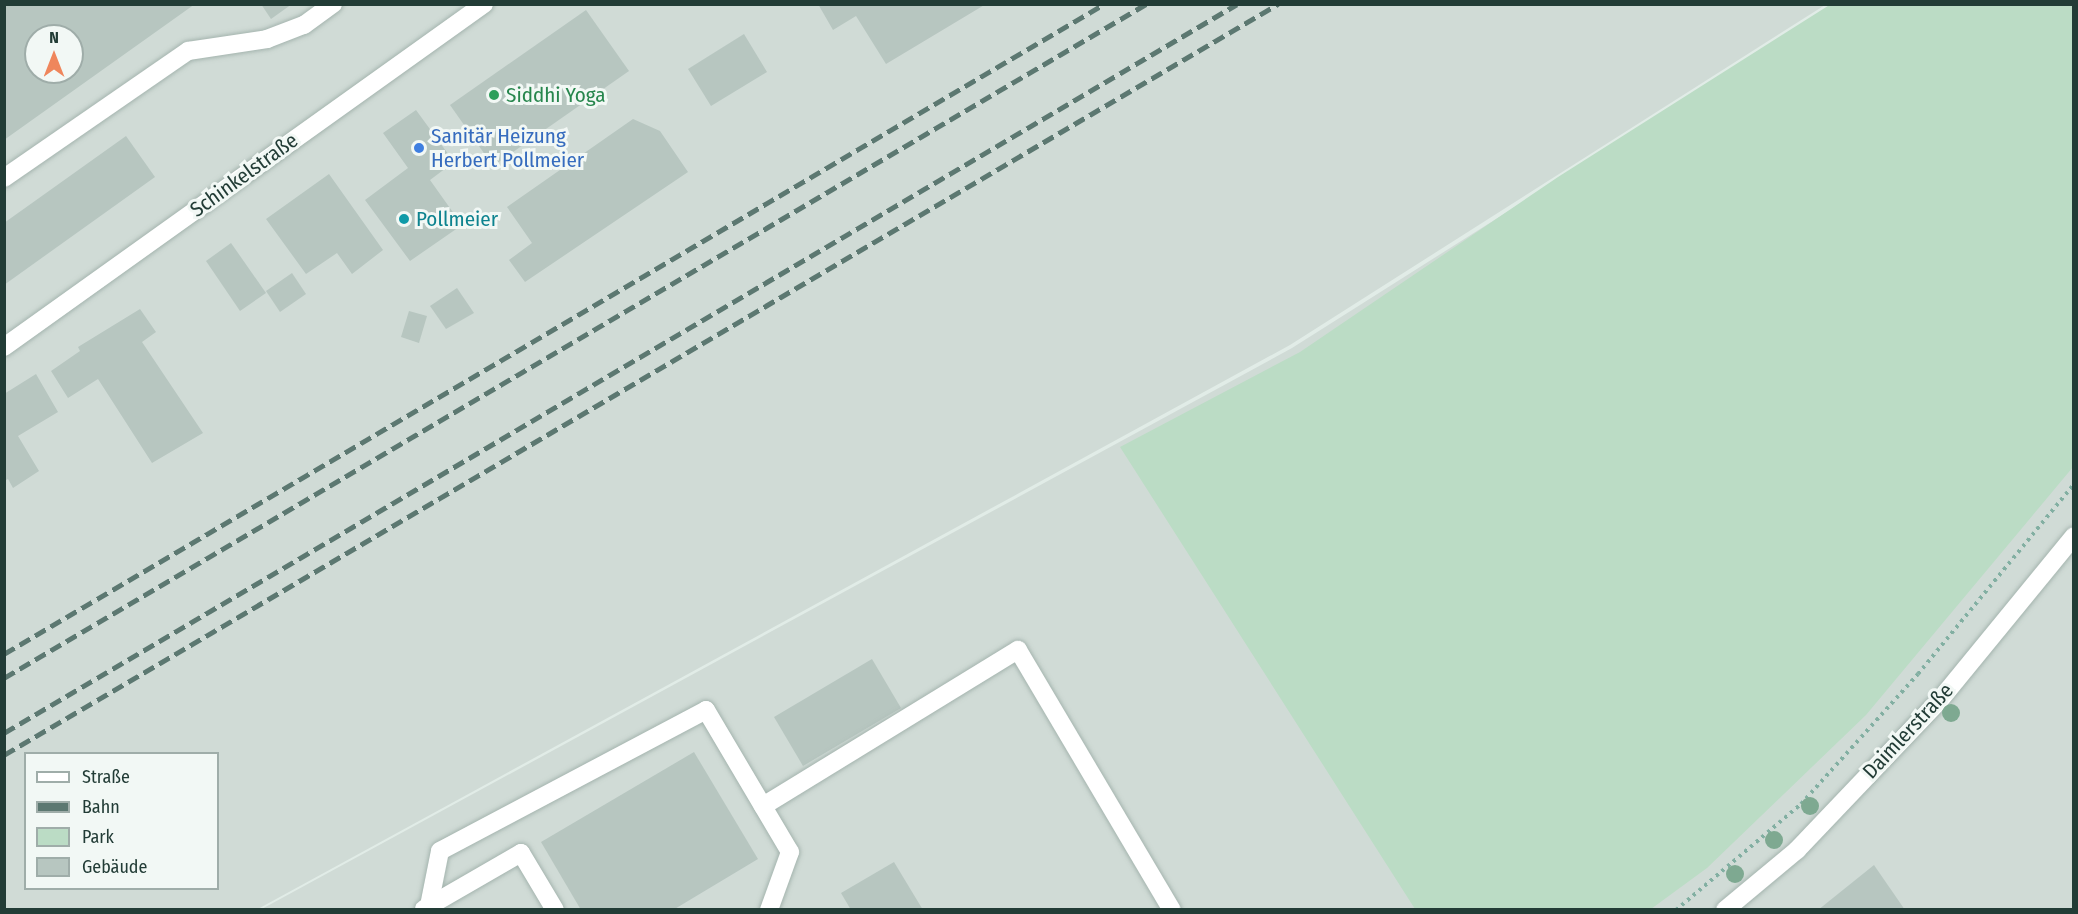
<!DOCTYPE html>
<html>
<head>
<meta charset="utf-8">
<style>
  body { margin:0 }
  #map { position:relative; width:2078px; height:914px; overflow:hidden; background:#e1ece7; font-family:"Fira Sans Condensed",sans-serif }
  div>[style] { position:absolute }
  .built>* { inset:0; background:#d0dbd6 }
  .green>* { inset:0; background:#bbdcc5 }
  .building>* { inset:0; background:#b7c6c0 }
  .path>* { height:4px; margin-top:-2px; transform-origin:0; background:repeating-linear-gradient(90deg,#82afa2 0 3px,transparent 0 7.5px) }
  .roads { filter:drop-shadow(0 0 2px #a4b4ae) drop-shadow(0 0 2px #a4b4ae) }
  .service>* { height:18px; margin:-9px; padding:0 9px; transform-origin:9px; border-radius:9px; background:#fff }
  .minor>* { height:18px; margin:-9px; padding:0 9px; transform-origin:9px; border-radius:9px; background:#fff }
  .tertiary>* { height:18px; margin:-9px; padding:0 9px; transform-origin:9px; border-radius:9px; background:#fff }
  .rail>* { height:4.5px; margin-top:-2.25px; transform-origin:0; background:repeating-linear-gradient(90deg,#5c7871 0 12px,transparent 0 18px) }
  .trees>* { width:18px; height:18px; margin:-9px; border-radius:50%; background:#7ea991 }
  .dots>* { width:16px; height:16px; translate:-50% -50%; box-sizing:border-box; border:3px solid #f2f8f5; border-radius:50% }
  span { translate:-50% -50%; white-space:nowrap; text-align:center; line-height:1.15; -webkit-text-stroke:6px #f2f8f5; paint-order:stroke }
  .leisure-label { font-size:21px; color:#27864d }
  .left { translate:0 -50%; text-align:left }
  .shop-label { font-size:21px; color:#366cbe }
  .street-label { font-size:21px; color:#223c36 }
  .culture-label { font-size:21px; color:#0d838f }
  .frame { position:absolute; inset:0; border:6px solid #223c36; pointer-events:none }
  .legend { position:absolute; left:24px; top:752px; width:195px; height:138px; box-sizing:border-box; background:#f2f8f5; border:2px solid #9fada9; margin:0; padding:8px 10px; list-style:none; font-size:18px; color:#223c36 }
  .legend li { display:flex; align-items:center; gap:12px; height:30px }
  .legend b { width:30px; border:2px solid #9fada9 }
  .north { position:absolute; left:24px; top:24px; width:60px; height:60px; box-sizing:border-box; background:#f2f8f5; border:2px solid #9fada9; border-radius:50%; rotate:0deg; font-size:16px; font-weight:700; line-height:24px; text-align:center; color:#223c36 }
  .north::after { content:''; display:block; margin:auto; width:21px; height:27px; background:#ef865c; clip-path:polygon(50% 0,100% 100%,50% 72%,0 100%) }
</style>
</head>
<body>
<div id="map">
  <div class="built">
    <div style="clip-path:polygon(evenodd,4px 5px,1825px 5px,1290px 345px,256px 910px,5px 909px,4px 5px,36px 36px,72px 36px,72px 72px,36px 72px,36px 36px,4px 5px,26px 754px,218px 754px,218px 888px,26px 888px,26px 754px)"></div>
    <div style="clip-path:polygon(1834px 5px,2073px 5px,2073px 909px,260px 910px,1292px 348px)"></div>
  </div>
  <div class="green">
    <div style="clip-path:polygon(1831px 4px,2073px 5px,2073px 467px,1866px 715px,1707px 868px,1651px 909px,1415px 909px,1120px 447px,1300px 352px,1558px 177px)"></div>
  </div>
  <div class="building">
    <div style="clip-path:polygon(evenodd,4px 4px,195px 4px,4px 140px,4px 4px,36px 36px,72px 36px,72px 72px,36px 72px,36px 36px)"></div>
    <div style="clip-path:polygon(261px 4px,292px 4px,271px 19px)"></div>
    <div style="clip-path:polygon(818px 4px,986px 4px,886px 64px,856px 16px,833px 30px)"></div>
    <div style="clip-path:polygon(586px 10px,629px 71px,493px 166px,450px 105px)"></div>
    <div style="clip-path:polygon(744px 34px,767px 72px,711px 106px,688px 69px)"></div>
    <div style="clip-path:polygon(416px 110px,454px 162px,430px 180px,462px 225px,410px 261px,365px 200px,408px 168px,383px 133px)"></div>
    <div style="clip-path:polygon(633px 119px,660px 131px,688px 172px,525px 282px,509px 260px,532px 243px,507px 207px)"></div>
    <div style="clip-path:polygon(126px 136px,155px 177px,4px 285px,4px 223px)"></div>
    <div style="clip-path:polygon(329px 174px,383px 250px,352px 274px,337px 253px,306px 274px,266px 219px)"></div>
    <div style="clip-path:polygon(231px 243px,266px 293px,240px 311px,206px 261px)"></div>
    <div style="clip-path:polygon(292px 273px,306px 294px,280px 312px,266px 291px)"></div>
    <div style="clip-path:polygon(457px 288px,474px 313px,446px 329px,430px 306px)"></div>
    <div style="clip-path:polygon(140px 309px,156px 332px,142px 342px,203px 433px,152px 463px,98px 379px,68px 398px,51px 371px,80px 351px,78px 347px)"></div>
    <div style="clip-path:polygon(409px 311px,427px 316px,419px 343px,401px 337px)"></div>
    <div style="clip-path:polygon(36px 374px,58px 412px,18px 436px,39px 471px,13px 488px,8px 479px,4px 481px,4px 394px)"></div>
    <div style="clip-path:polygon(872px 659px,901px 708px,803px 766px,774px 717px)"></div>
    <div style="clip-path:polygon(694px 752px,758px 859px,673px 910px,581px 910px,541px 842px)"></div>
    <div style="clip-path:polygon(894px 862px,923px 910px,851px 910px,841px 893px)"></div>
    <div style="clip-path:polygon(1874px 865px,1905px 910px,1818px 910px)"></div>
  </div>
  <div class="path">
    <div style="left:1676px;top:910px;width:164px;rotate:-40.3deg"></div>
    <div style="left:1801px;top:804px;width:175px;rotate:-48deg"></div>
    <div style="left:1918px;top:674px;width:246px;rotate:-50.6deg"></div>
  </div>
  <div class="roads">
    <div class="service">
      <div style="left:4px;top:178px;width:224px;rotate:-34.6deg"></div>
      <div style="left:188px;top:51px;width:80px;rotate:-8.6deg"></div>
      <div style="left:267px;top:39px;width:40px;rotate:-21deg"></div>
      <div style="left:304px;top:25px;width:36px;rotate:-36deg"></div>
      <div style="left:763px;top:806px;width:299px;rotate:-31.5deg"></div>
      <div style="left:1018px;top:650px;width:302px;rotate:59.4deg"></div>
      <div style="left:429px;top:906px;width:56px;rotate:-78.7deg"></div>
      <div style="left:440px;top:851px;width:301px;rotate:-27.9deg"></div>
      <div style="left:706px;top:710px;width:165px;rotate:59.4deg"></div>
      <div style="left:790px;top:852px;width:62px;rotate:109.9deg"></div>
      <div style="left:424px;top:909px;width:112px;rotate:-30deg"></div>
      <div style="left:521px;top:853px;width:66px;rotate:59.2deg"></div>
    </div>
    <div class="minor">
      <div style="left:1725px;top:910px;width:94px;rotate:-39.8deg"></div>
      <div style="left:1797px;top:850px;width:206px;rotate:-46.4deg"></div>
      <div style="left:1939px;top:701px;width:213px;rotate:-50.7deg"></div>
    </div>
    <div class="tertiary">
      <div style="left:4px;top:347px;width:590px;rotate:-35.55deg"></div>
    </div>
  </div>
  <div class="rail">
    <div style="left:4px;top:654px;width:1278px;rotate:-30.58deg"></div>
    <div style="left:4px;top:678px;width:1326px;rotate:-30.55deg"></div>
    <div style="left:4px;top:733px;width:1432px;rotate:-30.59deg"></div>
    <div style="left:4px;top:755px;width:1479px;rotate:-30.52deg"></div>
  </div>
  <div class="trees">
    <div style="left:1951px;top:713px"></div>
    <div style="left:1810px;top:806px"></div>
    <div style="left:1774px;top:840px"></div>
    <div style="left:1735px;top:874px"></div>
  </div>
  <div class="dots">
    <div style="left:494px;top:95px;background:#2e9e5b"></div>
    <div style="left:419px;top:148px;background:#3f7fe0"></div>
    <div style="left:404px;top:219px;background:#0f9aa8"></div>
  </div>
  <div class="leisure-label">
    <span class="left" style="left:506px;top:95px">Siddhi Yoga</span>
  </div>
  <div class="shop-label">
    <span class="left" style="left:431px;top:148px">Sanitär Heizung<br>Herbert Pollmeier</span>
  </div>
  <div class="street-label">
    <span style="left:244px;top:175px;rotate:-36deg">Schinkelstraße</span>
    <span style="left:1908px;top:731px;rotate:-47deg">Daimlerstraße</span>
  </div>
  <div class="culture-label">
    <span class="left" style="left:416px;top:219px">Pollmeier</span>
  </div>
  <div class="frame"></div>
  <ul class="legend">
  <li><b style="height:8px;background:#fff"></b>Straße</li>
  <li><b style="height:8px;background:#5c7871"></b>Bahn</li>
  <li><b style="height:16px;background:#bbdcc5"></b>Park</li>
  <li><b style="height:16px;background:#b7c6c0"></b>Gebäude</li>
  </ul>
  <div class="north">N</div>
</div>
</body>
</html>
